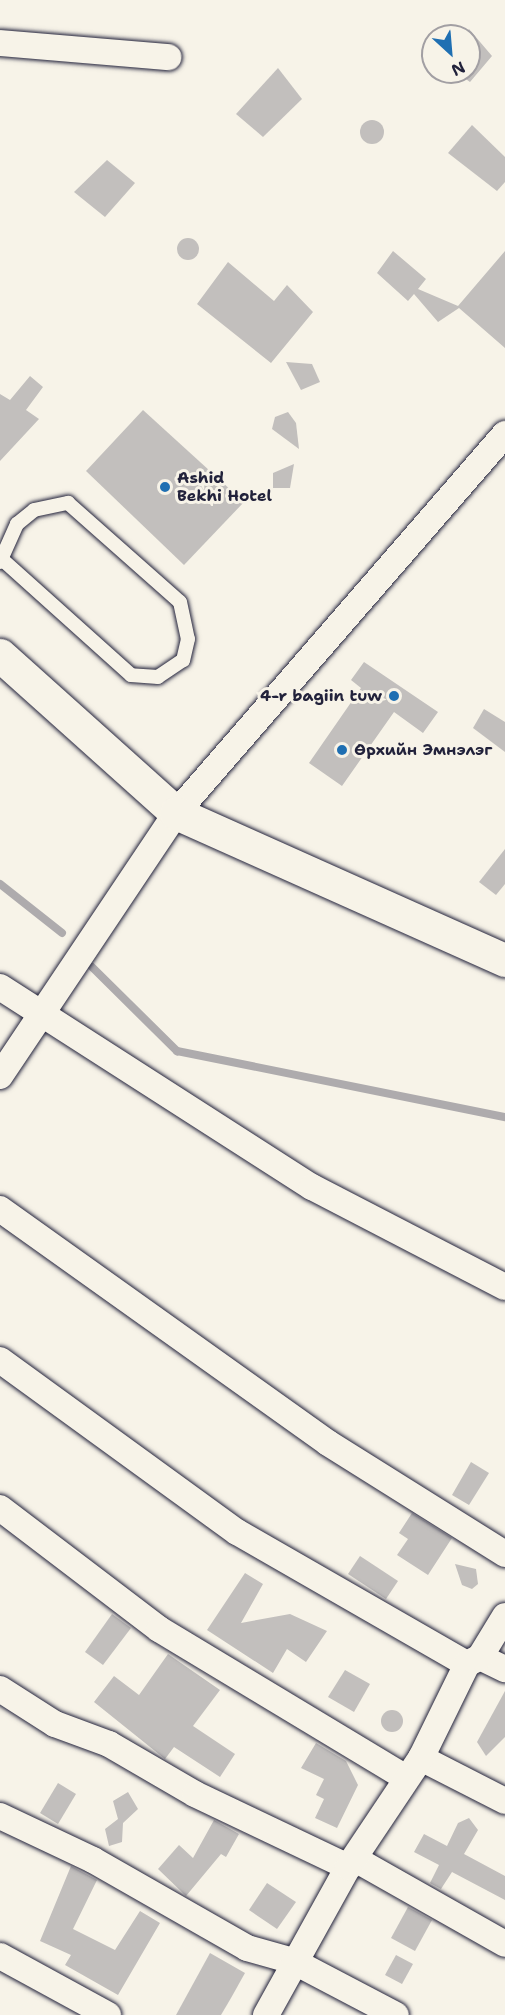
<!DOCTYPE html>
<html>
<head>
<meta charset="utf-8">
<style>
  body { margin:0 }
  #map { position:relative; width:505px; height:2015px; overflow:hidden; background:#f7f3e8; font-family:"Shantell Sans",sans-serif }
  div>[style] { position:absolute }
  .stream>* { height:8px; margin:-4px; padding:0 4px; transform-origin:4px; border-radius:4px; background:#aeabad }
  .building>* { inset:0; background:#c2bfbd }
  .round { border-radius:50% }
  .roads { filter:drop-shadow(0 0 2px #22223b) drop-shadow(0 0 2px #22223b) }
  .lane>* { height:14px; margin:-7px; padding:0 7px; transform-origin:7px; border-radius:7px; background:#f7f3e8 }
  .street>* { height:26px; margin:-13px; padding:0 13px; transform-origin:13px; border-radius:13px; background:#f7f3e8 }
  .secondary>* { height:33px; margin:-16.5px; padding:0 16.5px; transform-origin:16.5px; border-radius:16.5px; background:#f7f3e8 }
  .dots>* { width:16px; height:16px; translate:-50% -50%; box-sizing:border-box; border:3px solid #f7f3e8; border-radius:50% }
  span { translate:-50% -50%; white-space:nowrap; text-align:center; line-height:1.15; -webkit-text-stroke:6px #f7f3e8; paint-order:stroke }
  .poi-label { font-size:16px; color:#22223b; font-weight:700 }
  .left { translate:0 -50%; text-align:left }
  .right { translate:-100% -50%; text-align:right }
  .north { position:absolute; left:421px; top:24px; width:60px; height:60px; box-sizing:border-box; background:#f7f3e8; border:2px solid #a29fa3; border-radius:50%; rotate:154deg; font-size:16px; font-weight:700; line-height:24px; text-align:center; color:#22223b }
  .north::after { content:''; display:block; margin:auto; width:21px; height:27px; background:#1f6fb2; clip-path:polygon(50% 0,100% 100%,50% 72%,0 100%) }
</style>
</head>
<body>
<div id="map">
  <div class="stream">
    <div style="left:0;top:884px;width:79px;rotate:38.3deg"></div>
    <div style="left:92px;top:967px;width:120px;rotate:44.7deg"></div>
    <div style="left:177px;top:1051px;width:335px;rotate:11.4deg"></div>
  </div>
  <div class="building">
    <div style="clip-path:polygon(469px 29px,492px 56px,470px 82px,456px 72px,469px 72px,469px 36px,463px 36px)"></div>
    <div style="clip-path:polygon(278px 68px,302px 99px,263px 137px,236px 114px)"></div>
    <div class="round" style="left:360px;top:120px;width:24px;height:24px"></div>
    <div style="clip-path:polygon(472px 125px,505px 157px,505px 182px,497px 191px,448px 153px)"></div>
    <div style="clip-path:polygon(107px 160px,135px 183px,105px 217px,74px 192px)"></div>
    <div class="round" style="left:177px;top:238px;width:22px;height:22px"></div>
    <div style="clip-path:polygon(393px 251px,426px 279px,418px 289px,458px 306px,505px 251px,505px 348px,459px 308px,438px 322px,414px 294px,408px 301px,377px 273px)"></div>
    <div style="clip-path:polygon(228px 262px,274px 301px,287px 285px,313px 312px,271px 363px,197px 304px)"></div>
    <div style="clip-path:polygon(286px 362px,312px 364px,320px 382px,301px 390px)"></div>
    <div style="clip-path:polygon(30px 376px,43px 387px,26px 410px,39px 419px,0 461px,0 394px,10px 400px)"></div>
    <div style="clip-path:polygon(143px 410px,244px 502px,184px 565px,86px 471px)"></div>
    <div style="clip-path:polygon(288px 412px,296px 423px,299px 449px,272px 429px,275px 417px)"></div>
    <div style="clip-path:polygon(294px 464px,290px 488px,273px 488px,273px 473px)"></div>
    <div style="clip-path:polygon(364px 662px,438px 712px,423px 733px,394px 712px,342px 786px,309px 763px,361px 688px,351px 680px)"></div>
    <div style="clip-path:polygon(484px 709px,505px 722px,505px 752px,473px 728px)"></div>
    <div style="clip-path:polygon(505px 849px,505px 884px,496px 895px,479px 882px)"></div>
    <div style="clip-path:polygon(471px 1462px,489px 1473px,469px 1505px,452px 1495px)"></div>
    <div style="clip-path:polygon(412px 1513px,452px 1538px,428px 1575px,397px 1555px,408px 1539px,399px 1533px)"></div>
    <div style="clip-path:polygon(360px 1556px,398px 1581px,386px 1599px,348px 1574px)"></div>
    <div style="clip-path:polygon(455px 1564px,476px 1569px,478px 1584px,472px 1589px,462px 1585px)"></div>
    <div style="clip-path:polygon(245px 1573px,263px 1584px,241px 1623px,290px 1614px,327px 1631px,306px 1662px,287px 1649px,273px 1673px,207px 1630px)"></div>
    <div style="clip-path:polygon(112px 1614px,131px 1628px,103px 1665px,85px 1652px)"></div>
    <div style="clip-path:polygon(168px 1654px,220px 1690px,193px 1726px,235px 1754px,220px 1777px,174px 1747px,165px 1759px,94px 1702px,114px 1676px,139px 1695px)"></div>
    <div style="clip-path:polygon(345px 1670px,370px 1684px,354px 1712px,328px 1697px)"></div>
    <div style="clip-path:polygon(505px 1691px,505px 1737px,486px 1756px,477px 1742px)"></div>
    <div class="round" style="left:381px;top:1710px;width:22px;height:22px"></div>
    <div style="clip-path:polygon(316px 1743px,346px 1761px,358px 1785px,337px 1828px,315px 1818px,324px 1799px,316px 1795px,324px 1779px,301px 1768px)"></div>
    <div style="clip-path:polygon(58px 1783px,76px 1794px,58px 1824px,40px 1813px)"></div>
    <div style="clip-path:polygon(128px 1792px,138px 1809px,123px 1823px,122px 1842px,109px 1846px,105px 1829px,118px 1819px,113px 1801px)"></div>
    <div style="clip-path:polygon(469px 1818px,478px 1830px,464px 1854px,505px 1876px,505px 1900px,452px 1872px,441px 1889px,430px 1883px,439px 1865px,414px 1852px,424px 1834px,447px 1846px,458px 1823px)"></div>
    <div style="clip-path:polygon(214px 1820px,239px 1834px,226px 1857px,221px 1854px,186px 1896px,158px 1869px,179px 1845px,193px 1858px)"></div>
    <div style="clip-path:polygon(71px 1866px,97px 1880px,73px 1929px,115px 1950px,140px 1911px,160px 1923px,118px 1995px,65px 1965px,71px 1955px,40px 1941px)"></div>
    <div style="clip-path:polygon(267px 1883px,296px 1902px,277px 1929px,249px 1910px)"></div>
    <div style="clip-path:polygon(408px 1907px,432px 1920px,415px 1951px,391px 1938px)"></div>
    <div style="clip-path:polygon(210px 1953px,245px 1973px,231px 1998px,221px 2015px,176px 2015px)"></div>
    <div style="clip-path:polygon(396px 1955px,413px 1964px,402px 1984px,385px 1975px)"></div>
  </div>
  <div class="roads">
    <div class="lane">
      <div style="left:0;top:562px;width:42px;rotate:-65.9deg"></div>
      <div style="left:17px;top:524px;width:22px;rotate:-39deg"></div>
      <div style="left:34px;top:510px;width:35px;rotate:-12deg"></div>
      <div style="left:68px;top:503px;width:149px;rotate:41.5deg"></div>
      <div style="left:180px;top:602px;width:38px;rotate:78deg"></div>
      <div style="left:188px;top:639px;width:22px;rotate:103deg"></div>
      <div style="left:183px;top:660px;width:30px;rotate:146deg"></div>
      <div style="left:158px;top:677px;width:27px;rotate:-176deg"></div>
      <div style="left:131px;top:675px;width:172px;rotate:-138.1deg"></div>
    </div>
    <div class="street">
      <div style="left:0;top:43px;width:169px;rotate:4.8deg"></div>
      <div style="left:0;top:987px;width:371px;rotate:32.7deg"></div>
      <div style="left:312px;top:1187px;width:217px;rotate:27.4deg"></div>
      <div style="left:0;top:1076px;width:316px;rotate:-56.2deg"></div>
      <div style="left:176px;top:813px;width:502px;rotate:-49.04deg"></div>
      <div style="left:0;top:1209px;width:403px;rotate:35.5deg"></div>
      <div style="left:328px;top:1443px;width:209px;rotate:32.1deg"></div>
      <div style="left:0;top:1360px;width:293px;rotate:36deg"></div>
      <div style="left:237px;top:1532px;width:265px;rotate:29.9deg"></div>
      <div style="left:0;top:1508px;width:200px;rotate:37.3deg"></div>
      <div style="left:159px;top:1629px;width:286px;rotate:31.1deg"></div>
      <div style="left:480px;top:1657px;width:28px;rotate:26deg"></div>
      <div style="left:0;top:1689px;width:65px;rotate:32.5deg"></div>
      <div style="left:55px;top:1724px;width:58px;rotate:20.3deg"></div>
      <div style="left:109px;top:1744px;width:99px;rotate:30.2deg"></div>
      <div style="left:195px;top:1794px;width:170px;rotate:25.5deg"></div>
      <div style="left:421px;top:1758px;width:94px;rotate:27.1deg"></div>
      <div style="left:0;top:1816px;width:103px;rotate:25.3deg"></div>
      <div style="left:93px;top:1860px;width:177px;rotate:29.7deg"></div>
      <div style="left:247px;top:1948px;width:48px;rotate:15.8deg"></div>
      <div style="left:293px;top:1961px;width:116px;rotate:27.7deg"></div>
      <div style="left:355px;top:1859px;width:172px;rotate:29.5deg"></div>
      <div style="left:0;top:1956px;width:123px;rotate:28.6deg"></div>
      <div style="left:266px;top:2015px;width:169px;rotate:-61deg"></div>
      <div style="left:348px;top:1867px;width:131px;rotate:-56.2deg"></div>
      <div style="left:421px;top:1758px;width:105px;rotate:-63.9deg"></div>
      <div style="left:467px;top:1664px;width:15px;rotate:-28deg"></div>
      <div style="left:480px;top:1657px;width:48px;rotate:-58.6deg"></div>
    </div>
    <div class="secondary">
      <div style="left:0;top:655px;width:237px;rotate:41.9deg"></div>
      <div style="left:176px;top:813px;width:360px;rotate:24.1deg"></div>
    </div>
  </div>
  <div class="dots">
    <div style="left:165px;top:487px;background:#1f6fb2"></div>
    <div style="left:394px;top:696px;background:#1f6fb2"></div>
    <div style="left:342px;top:750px;background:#1f6fb2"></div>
  </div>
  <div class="poi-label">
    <span class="left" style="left:177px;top:487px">Ashid<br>Bekhi Hotel</span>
    <span class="right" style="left:382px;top:696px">4-r bagiin tuw</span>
    <span class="left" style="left:354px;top:750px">Өрхийн Эмнэлэг</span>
  </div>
  <div class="north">N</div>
</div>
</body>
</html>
